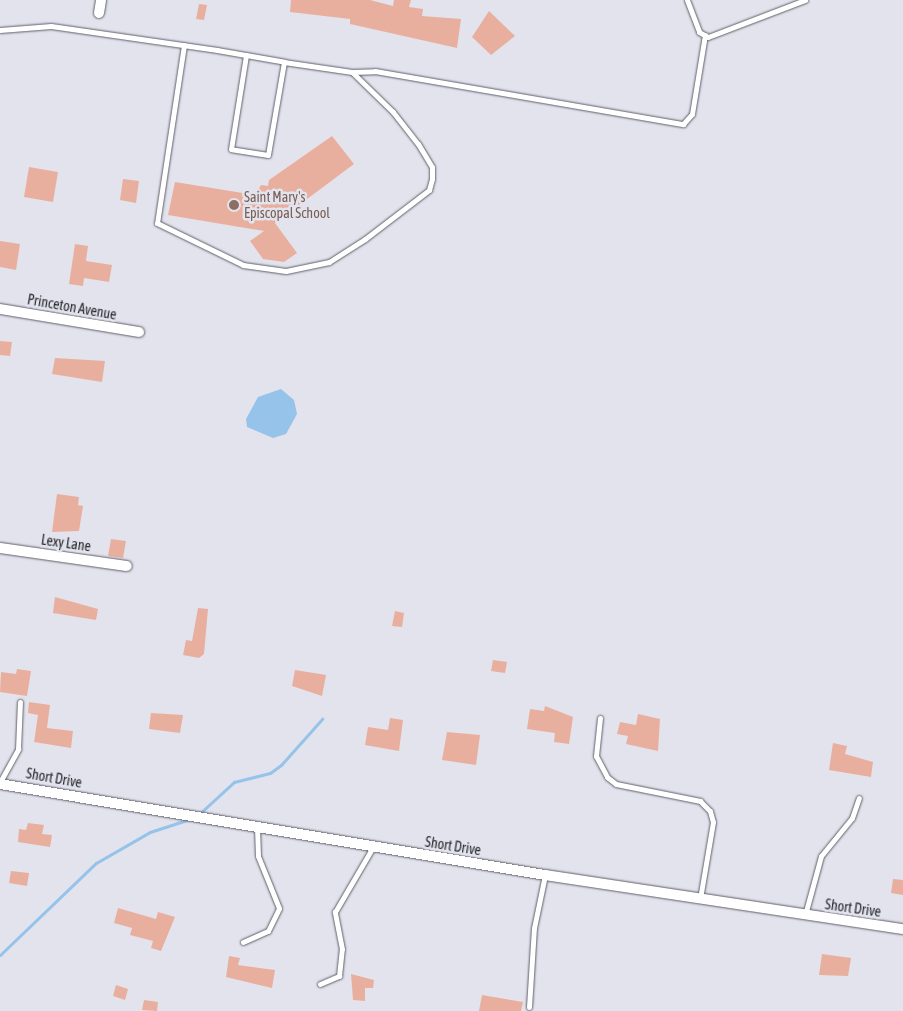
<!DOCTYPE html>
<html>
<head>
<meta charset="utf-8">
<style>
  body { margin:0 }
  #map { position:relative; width:903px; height:1011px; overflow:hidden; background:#e3e3ee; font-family:"Asap Condensed",sans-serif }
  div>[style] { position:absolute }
  .water>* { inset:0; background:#95c3e9 }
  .stream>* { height:3px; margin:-1.5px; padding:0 1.5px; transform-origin:1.5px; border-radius:1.5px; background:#95c3e9 }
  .building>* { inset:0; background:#e9af9e }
  .roads { filter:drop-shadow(0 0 1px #605f69) drop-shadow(0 0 1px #605f69) }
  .service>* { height:5px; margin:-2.5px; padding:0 2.5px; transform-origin:2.5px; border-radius:2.5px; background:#fff }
  .minor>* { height:10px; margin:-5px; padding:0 5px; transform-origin:5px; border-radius:5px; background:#fff }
  .dots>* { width:14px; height:14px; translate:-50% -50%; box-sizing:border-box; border:2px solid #e3e3ee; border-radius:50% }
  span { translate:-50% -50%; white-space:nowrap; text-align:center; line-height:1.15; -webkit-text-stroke:5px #e3e3ee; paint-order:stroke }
  .education-label { font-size:14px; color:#785e54 }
  .left { translate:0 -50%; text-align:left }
  .street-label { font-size:14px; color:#26262a }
</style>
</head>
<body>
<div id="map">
  <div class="water">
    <div style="clip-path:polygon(281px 389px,294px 400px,297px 414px,286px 434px,273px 438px,247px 427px,246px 419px,258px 397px)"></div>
  </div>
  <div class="stream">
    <div style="left:198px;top:815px;width:49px;rotate:-42.5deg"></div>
    <div style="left:234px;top:782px;width:37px;rotate:-14deg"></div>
    <div style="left:270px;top:773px;width:14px;rotate:-36deg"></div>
    <div style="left:281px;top:765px;width:62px;rotate:-48.3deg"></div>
    <div style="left:0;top:955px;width:133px;rotate:-43.8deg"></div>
    <div style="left:96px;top:863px;width:62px;rotate:-29.9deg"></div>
    <div style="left:150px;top:832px;width:42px;rotate:-18deg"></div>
  </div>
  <div class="building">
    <div style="clip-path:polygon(291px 0,370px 0,393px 6px,394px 0,411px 0,409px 7px,423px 9px,422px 16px,461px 19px,457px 48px,350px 24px,350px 19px,290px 12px)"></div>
    <div style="clip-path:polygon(199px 4px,207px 5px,204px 20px,196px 19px)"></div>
    <div style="clip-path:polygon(489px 11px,515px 36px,491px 55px,472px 37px)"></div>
    <div style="clip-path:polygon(332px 136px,354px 164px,275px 223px,297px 253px,284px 262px,263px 259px,250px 241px,264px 231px,168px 215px,175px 182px,255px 195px,261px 185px,268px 186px,269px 180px)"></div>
    <div style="clip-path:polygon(29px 167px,58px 172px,53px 202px,24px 197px)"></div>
    <div style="clip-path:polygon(123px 179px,139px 181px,136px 203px,120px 200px)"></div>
    <div style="clip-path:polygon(0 241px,20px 244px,16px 270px,0 267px)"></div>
    <div style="clip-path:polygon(75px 244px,88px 246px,86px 261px,112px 265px,109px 282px,84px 278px,83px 286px,69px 284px)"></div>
    <div style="clip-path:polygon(0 341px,12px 342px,10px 356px,0 355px)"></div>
    <div style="clip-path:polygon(55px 358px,105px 361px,102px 382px,52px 374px)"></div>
    <div style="clip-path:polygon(57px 494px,79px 497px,78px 505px,83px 506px,79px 531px,52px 532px)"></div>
    <div style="clip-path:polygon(111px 539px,126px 541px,123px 558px,108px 556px)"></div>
    <div style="clip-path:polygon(55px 597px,98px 609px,96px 620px,53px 613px)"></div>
    <div style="clip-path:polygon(198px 608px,208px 609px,204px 654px,199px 658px,183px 655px,186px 640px,192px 641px)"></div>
    <div style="clip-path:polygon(395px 611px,404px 613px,402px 627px,392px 626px)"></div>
    <div style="clip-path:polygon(493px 660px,507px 662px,505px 673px,491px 671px)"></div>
    <div style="clip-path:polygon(17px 669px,31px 671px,27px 696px,0 692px,1px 672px,16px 674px)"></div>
    <div style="clip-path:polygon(295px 670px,326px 675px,322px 696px,292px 686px)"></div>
    <div style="clip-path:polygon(29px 702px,50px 705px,47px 728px,73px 731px,71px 748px,34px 742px,38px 715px,28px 713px)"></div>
    <div style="clip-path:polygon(545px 706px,573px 717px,569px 744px,554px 742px,555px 733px,527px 729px,530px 709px,544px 711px)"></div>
    <div style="clip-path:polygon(151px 713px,183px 715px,180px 733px,149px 729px)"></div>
    <div style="clip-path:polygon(638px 714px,660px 719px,658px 751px,626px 744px,628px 736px,617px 734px,620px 722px,636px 725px)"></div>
    <div style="clip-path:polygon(390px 718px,403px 720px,399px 751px,365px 745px,368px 727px,388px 730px)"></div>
    <div style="clip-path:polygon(447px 732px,480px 735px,476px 765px,442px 760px)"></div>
    <div style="clip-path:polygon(833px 743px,847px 746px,845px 754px,873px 762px,871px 777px,829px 770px)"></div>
    <div style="clip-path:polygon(28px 823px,44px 825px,42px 834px,52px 835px,50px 847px,18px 842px,19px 829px,26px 830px)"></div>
    <div style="clip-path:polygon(11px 871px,29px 873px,27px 886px,9px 883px)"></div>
    <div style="clip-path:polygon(893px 879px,903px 880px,903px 895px,891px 893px)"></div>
    <div style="clip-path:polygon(118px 908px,156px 919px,158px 912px,175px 917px,161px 951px,151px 948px,153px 941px,130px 935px,132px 928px,114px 923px)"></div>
    <div style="clip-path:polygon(822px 954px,851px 958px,848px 976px,819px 975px)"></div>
    <div style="clip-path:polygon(229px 956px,240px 958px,238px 965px,275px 970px,272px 988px,226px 977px)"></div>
    <div style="clip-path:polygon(351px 974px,374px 980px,373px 988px,365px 988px,365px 1001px,353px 1000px)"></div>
    <div style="clip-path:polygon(116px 985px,128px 989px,125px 1000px,113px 996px)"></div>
    <div style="clip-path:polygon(482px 995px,523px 1002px,521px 1011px,479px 1011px)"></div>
    <div style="clip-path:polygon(144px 1000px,158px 1002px,157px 1011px,142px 1010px)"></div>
  </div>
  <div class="roads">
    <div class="service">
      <div style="left:687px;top:0;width:34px;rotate:69deg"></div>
      <div style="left:699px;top:32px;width:10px;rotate:29deg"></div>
      <div style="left:708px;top:37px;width:104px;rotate:-20.9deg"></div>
      <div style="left:0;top:30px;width:51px;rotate:-4.5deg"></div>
      <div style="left:51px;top:26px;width:168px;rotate:8.2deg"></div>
      <div style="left:217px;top:50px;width:29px;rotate:10deg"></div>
      <div style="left:246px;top:55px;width:39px;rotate:10deg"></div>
      <div style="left:284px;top:62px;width:94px;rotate:99.8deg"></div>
      <div style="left:268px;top:155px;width:37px;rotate:-171deg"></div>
      <div style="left:231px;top:149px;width:95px;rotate:-80.9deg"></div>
      <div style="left:184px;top:45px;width:180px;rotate:98.6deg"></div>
      <div style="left:157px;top:223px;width:96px;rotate:26deg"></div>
      <div style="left:243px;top:265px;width:43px;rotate:7.9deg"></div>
      <div style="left:286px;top:271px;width:44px;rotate:-11.8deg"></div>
      <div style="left:329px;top:262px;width:43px;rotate:-32.6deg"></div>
      <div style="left:365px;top:239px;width:81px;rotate:-37.4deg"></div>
      <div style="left:429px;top:190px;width:11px;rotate:-75deg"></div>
      <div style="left:432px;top:179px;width:12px;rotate:-90deg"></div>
      <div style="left:432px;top:167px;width:27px;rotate:-121deg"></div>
      <div style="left:418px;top:144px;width:41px;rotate:-128deg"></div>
      <div style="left:393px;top:112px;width:57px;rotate:-135.7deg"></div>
      <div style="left:352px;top:72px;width:69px;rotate:-171.6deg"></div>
      <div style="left:352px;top:72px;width:23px;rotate:-2deg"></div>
      <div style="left:375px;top:71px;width:313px;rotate:9.8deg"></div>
      <div style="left:683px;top:124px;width:13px;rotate:-48deg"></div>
      <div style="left:692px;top:114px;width:80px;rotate:-80.7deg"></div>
      <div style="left:600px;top:718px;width:38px;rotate:96deg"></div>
      <div style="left:596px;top:756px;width:24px;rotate:62deg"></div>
      <div style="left:607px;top:777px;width:11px;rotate:38deg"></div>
      <div style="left:616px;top:784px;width:86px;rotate:11.4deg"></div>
      <div style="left:700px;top:801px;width:14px;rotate:45deg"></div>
      <div style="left:710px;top:811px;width:11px;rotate:75deg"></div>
      <div style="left:713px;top:822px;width:78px;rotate:99.6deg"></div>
      <div style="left:0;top:782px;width:38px;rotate:-61deg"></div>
      <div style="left:18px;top:749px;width:47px;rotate:-87.6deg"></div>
      <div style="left:805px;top:915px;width:61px;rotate:-74.8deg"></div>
      <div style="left:821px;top:856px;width:49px;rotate:-50.8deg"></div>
      <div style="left:852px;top:818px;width:21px;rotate:-71deg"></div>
      <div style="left:243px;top:942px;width:27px;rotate:-24deg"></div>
      <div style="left:268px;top:931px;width:25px;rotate:-64deg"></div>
      <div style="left:279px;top:908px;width:56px;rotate:-112deg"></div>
      <div style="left:258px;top:856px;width:28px;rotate:-92deg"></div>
      <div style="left:320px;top:984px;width:21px;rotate:-23deg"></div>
      <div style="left:339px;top:976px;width:27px;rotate:-84deg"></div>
      <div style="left:342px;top:949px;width:38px;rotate:-101deg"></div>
      <div style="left:335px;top:912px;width:75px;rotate:-59.7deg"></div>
      <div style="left:529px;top:1007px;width:79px;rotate:-86.4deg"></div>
      <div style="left:534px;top:928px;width:54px;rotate:-78.3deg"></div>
    </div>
    <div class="minor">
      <div style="left:99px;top:13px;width:13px;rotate:-81deg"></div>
      <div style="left:0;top:309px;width:141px;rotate:9.4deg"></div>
      <div style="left:0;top:548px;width:128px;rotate:8.1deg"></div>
      <div style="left:0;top:784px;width:553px;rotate:9.48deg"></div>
      <div style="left:545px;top:875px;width:362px;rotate:8.6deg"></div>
    </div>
  </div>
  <div class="dots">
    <div style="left:234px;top:205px;background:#8d6e63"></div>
  </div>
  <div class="education-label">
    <span class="left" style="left:244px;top:205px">Saint Mary's<br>Episcopal School</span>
  </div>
  <div class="street-label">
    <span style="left:72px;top:307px;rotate:10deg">Princeton Avenue</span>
    <span style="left:66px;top:543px;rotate:8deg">Lexy Lane</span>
    <span style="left:54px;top:778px;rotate:10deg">Short Drive</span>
    <span style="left:453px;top:846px;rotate:9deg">Short Drive</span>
    <span style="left:853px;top:908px;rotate:8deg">Short Drive</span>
  </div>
</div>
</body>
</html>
